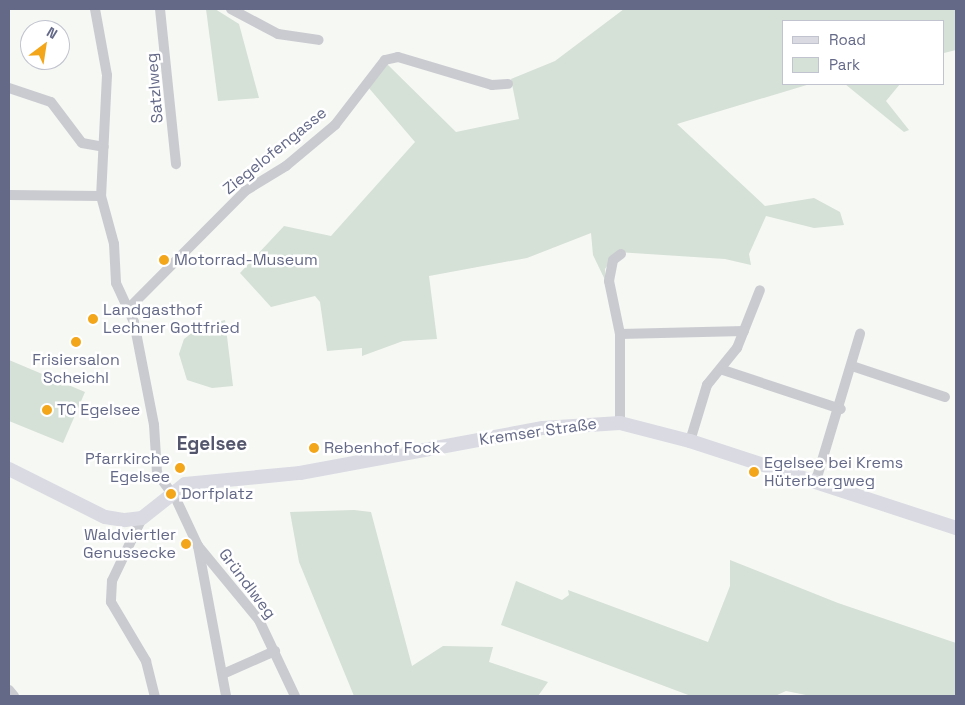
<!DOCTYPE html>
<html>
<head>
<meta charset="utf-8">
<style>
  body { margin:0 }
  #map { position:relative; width:965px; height:705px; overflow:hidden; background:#f6f8f4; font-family:"Space Grotesk",sans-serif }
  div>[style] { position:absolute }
  .green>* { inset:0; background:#d5e0d6 }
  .street>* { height:10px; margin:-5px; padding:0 5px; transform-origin:5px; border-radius:5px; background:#cacbd0 }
  .secondary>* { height:14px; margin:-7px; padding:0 7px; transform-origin:7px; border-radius:7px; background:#d9dae2 }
  .dots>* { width:14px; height:14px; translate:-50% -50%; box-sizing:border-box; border:2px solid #fff; border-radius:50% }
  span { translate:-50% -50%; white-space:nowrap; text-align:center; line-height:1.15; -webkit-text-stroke:5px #fff; paint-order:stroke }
  .street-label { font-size:16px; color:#646988 }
  .poi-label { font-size:16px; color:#646988 }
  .left { translate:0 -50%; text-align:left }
  .right { translate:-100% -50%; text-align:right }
  .quarter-label { font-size:19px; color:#53566d; font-weight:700 }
  .frame { position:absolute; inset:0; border:10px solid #646988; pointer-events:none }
  .legend { position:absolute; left:782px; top:20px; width:162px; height:65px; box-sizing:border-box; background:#fff; border:1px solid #c1c3cf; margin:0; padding:6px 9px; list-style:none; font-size:15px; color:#646988 }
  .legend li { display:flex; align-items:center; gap:10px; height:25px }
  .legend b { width:25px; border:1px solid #c1c3cf }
  .north { position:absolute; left:20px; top:20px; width:50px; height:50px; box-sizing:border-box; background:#fff; border:1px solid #c1c3cf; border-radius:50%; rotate:31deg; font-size:14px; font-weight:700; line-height:20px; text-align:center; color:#646988 }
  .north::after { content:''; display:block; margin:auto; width:18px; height:22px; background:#f3a619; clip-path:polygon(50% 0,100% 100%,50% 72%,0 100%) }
</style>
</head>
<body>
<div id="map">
  <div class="green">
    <div style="clip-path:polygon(206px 9px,215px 9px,239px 24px,259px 98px,218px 101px)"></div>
    <div style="clip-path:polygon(624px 9px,956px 9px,956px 50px,944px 53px,944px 21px,784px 21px,784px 84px,810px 84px,677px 124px,765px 206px,814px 198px,840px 212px,844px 225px,814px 228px,766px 216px,749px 254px,751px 265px,725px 259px,617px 252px,605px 269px,606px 282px,593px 255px,591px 233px,527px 258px,429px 276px,437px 339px,403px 341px,362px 356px,362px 348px,327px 351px,320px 302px,315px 296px,271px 307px,240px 273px,284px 226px,331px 236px,415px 142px,368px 87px,386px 63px,456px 132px,519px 119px,511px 79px,555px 61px)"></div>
    <div style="clip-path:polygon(845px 84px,900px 84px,886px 101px,909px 130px,904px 132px)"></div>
    <div style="clip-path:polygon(225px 320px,233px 386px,212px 388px,187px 380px,179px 354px,184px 339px,201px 326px)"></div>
    <div style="clip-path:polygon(9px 360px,85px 392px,63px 443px,9px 421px)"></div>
    <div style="clip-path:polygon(354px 510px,371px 512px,412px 666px,443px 646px,493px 647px,489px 662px,548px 682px,538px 696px,354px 696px,299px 562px,290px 512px)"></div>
    <div style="clip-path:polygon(730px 560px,838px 603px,956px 643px,956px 696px,811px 696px,786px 691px,775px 696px,691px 696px,501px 625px,516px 581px,562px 600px,569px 595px,568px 590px,708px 642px,730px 586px)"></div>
  </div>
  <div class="street">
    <div style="left:95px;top:9px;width:67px;rotate:79.7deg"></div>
    <div style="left:107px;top:75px;width:121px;rotate:92.8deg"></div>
    <div style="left:160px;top:9px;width:156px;rotate:84.1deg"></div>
    <div style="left:231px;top:9px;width:53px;rotate:28deg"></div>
    <div style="left:278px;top:34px;width:41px;rotate:8.3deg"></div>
    <div style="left:9px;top:88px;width:44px;rotate:18.4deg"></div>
    <div style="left:51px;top:102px;width:51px;rotate:52.9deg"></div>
    <div style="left:82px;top:143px;width:22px;rotate:10deg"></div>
    <div style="left:9px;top:195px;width:92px;rotate:0.6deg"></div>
    <div style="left:101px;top:196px;width:50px;rotate:74.8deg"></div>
    <div style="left:114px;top:244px;width:39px;rotate:87deg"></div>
    <div style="left:116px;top:283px;width:43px;rotate:65.2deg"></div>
    <div style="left:134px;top:322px;width:105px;rotate:79deg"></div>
    <div style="left:154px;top:425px;width:48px;rotate:86.4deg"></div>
    <div style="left:157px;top:473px;width:32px;rotate:54deg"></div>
    <div style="left:176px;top:499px;width:52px;rotate:64.9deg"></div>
    <div style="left:198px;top:546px;width:153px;rotate:79.4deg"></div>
    <div style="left:129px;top:308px;width:165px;rotate:-45.2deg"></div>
    <div style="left:245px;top:191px;width:48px;rotate:-31.4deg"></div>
    <div style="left:286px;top:166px;width:64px;rotate:-39.9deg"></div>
    <div style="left:335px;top:125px;width:82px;rotate:-52.4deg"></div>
    <div style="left:385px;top:60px;width:13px;rotate:-13deg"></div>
    <div style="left:398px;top:57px;width:98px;rotate:16.6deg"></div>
    <div style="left:492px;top:85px;width:16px;rotate:-4deg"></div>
    <div style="left:620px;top:334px;width:124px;rotate:-1.4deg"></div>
    <div style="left:852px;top:366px;width:98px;rotate:18.4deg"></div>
    <div style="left:723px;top:370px;width:124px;rotate:18.3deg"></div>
    <div style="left:620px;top:423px;width:89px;rotate:-90deg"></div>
    <div style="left:620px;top:334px;width:54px;rotate:-101.7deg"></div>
    <div style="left:609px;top:281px;width:21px;rotate:-79deg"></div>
    <div style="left:613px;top:260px;width:10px;rotate:-37deg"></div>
    <div style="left:690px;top:441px;width:59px;rotate:-73.1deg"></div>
    <div style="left:707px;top:385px;width:48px;rotate:-51deg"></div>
    <div style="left:737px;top:348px;width:62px;rotate:-68.4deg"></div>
    <div style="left:815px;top:484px;width:157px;rotate:-73.3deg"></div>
    <div style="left:142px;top:518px;width:70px;rotate:115.5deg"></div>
    <div style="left:112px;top:581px;width:21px;rotate:93deg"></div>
    <div style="left:111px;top:602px;width:69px;rotate:59.3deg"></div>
    <div style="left:146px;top:661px;width:36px;rotate:76deg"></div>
    <div style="left:198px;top:546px;width:96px;rotate:50.5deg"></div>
    <div style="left:259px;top:620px;width:84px;rotate:64.7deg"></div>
    <div style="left:223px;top:674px;width:57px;rotate:-23.9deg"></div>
    <div style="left:9px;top:690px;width:8px;rotate:50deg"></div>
  </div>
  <div class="secondary">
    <div style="left:9px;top:469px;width:107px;rotate:26.6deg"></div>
    <div style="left:105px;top:517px;width:20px;rotate:9deg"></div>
    <div style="left:125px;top:520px;width:17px;rotate:-7deg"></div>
    <div style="left:142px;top:518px;width:55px;rotate:-38.3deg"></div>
    <div style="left:185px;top:484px;width:116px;rotate:-5.5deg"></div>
    <div style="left:300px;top:473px;width:247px;rotate:-10.5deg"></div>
    <div style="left:543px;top:428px;width:77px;rotate:-3.7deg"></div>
    <div style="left:620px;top:423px;width:72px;rotate:14.4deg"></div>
    <div style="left:690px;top:441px;width:280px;rotate:18.1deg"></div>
  </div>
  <div class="dots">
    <div style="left:164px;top:260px;background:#f3a619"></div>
    <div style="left:93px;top:319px;background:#f3a619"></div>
    <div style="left:76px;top:342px;background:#f3a619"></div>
    <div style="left:47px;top:410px;background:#f3a619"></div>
    <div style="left:314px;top:448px;background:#f3a619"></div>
    <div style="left:180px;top:468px;background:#f3a619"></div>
    <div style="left:754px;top:472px;background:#f3a619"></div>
    <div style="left:171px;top:494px;background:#f3a619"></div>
    <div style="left:186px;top:544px;background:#f3a619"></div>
  </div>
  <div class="street-label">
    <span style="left:155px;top:88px;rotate:-95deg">Satzlweg</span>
    <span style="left:275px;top:151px;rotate:-39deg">Ziegelofengasse</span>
    <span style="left:538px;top:432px;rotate:-8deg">Kremser Straße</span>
    <span style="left:247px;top:584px;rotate:53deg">Gründlweg</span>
  </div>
  <div class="poi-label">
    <span class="left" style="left:174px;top:260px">Motorrad-Museum</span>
    <span class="left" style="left:103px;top:319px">Landgasthof<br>Lechner Gottfried</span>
    <span style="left:76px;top:369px">Frisiersalon<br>Scheichl</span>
    <span class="left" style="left:57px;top:410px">TC Egelsee</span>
    <span class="left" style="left:324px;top:448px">Rebenhof Fock</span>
    <span class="right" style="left:170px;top:468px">Pfarrkirche<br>Egelsee</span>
    <span class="left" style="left:764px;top:472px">Egelsee bei Krems<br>Hüterbergweg</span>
    <span class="left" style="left:181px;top:494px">Dorfplatz</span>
    <span class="right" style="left:176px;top:544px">Waldviertler<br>Genussecke</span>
  </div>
  <div class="quarter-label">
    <span style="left:212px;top:444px">Egelsee</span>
  </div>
  <div class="frame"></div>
  <ul class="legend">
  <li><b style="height:6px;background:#d9dae2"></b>Road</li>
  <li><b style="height:14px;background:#d5e0d6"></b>Park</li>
  </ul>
  <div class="north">N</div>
</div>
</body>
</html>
